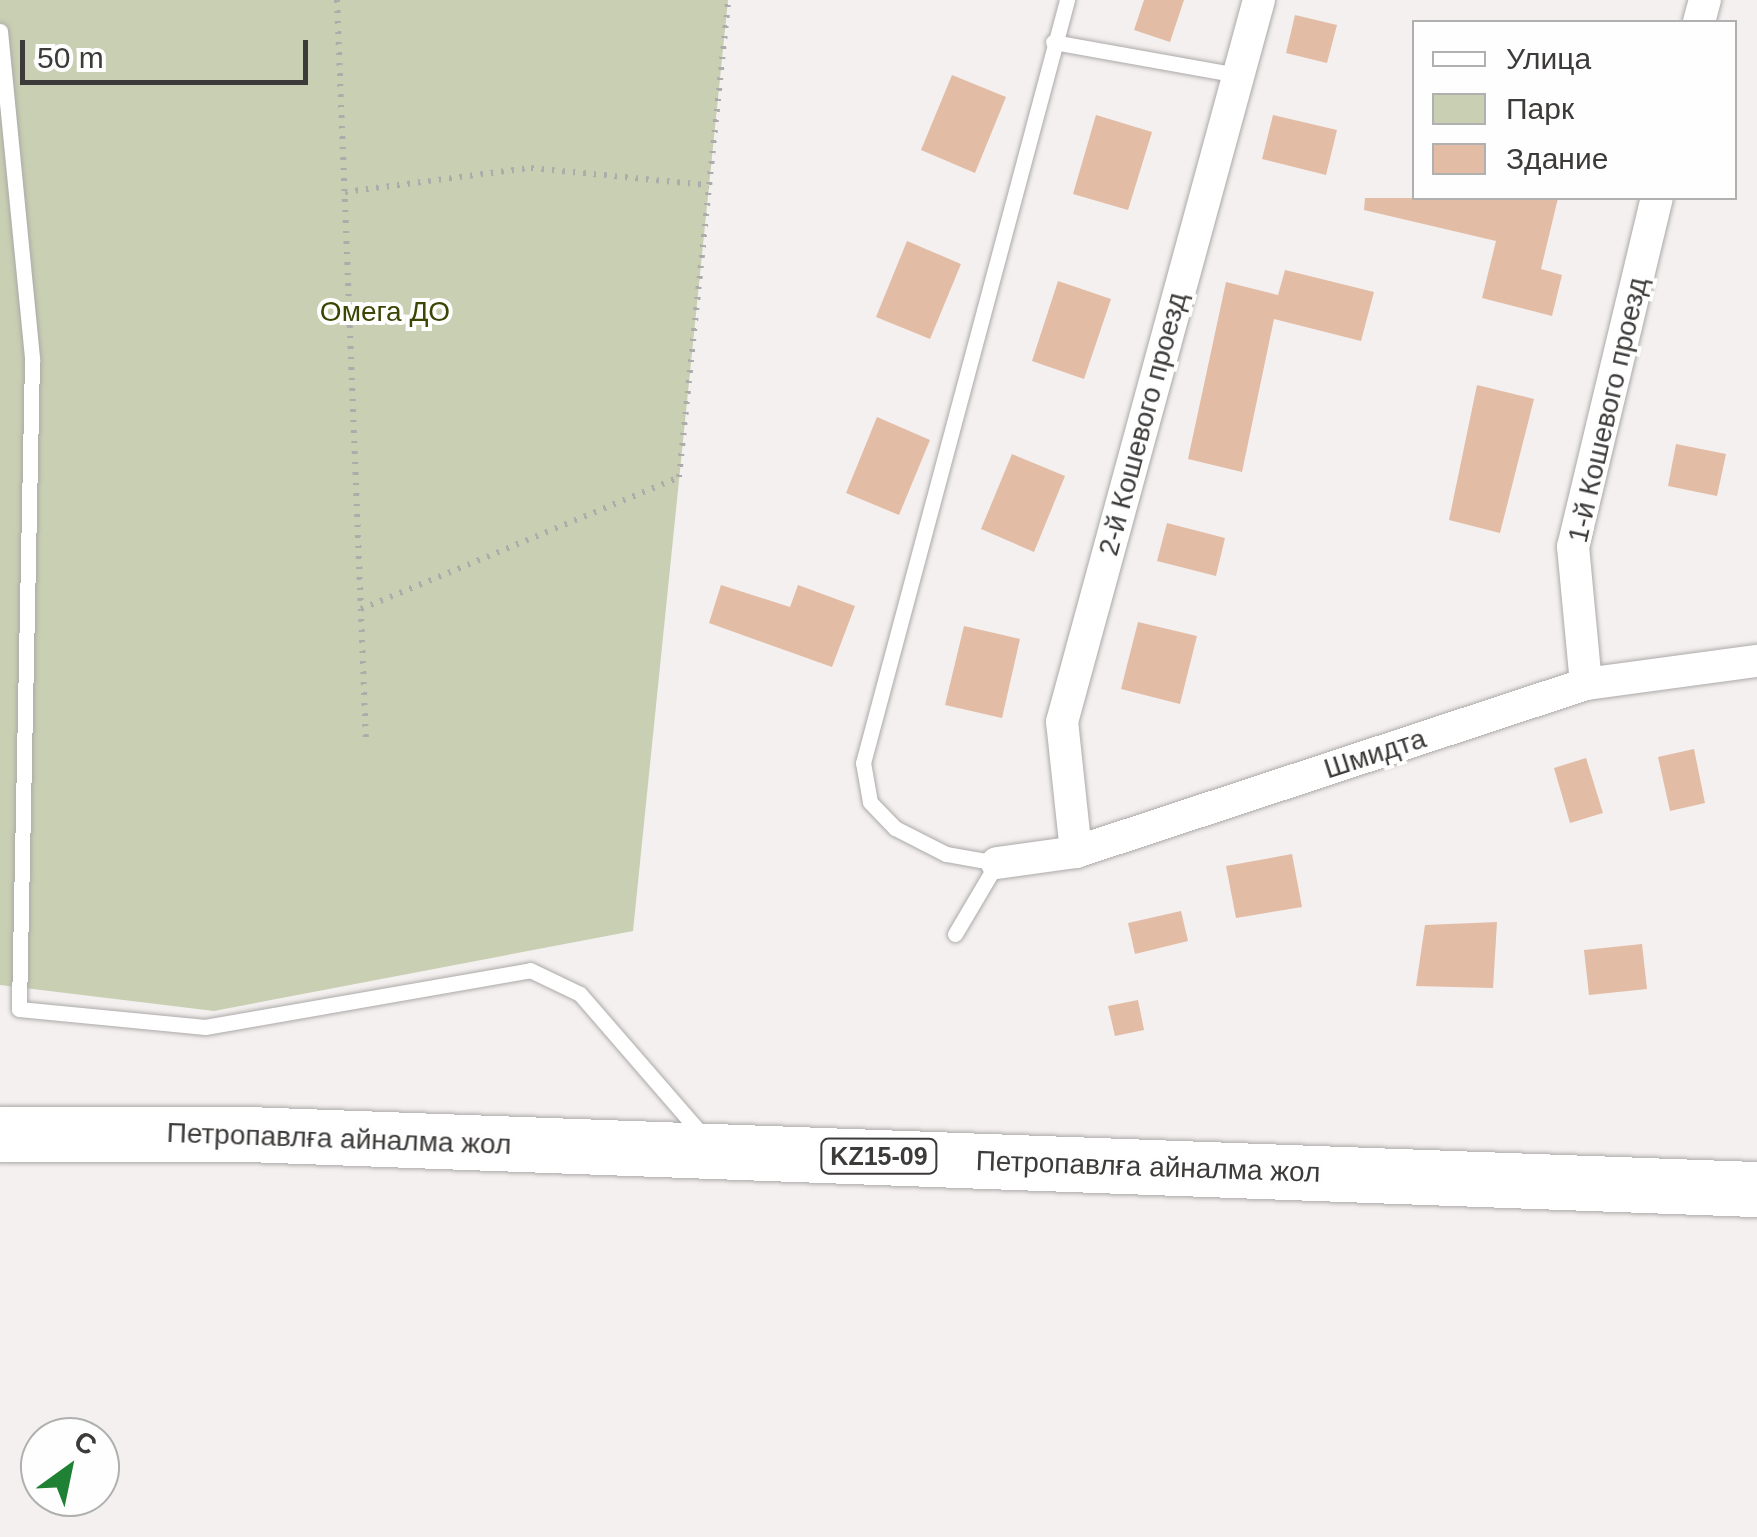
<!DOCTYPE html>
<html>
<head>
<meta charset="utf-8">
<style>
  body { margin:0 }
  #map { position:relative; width:1757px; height:1537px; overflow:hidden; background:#f3f0ef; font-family:Arial,sans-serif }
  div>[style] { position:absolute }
  .green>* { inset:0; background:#c8cfb2 }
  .building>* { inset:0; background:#e3bca6 }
  .path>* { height:6px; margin-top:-3px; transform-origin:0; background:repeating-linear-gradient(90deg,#aeacab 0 2.5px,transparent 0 10.5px) }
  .roads { filter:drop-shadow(0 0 2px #aca9a8) drop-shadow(0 0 2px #aca9a8) }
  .lane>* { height:15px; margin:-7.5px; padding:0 7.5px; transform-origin:7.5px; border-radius:7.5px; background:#fff }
  .street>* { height:32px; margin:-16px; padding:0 16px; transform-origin:16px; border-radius:16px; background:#fff }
  .highway>* { height:55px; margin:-27.5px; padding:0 27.5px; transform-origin:27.5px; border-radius:27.5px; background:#fff }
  span { translate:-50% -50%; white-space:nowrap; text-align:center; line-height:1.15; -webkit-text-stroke:8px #fffefe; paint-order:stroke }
  .shield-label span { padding:2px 8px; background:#fffefe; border:2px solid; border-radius:8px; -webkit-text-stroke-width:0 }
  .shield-label { font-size:25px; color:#3c3b3a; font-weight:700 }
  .park-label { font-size:28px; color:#3c4604 }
  .street-label { font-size:28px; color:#3c3b3a }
  .legend { position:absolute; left:1412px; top:20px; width:325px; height:180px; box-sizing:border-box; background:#fffefe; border:2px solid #b1b0b0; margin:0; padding:12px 18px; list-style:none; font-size:30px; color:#3c3b3a }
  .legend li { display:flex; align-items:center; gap:20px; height:50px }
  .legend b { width:50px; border:2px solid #b1b0b0 }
  .north { position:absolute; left:20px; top:1417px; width:100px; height:100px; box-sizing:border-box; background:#fffefe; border:2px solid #b1b0b0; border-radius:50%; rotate:33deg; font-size:28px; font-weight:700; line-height:40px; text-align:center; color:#3c3b3a }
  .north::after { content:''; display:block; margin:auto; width:35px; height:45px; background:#1f8134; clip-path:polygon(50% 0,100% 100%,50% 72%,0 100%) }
  .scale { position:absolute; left:20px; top:40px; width:288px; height:45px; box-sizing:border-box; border:5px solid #3c3b3a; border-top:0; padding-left:12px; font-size:30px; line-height:35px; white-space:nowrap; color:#3c3b3a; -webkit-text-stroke:8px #fffefe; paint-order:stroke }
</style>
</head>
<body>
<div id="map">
  <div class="green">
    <div style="clip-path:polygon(0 0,728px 0,633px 931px,214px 1011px,0 985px)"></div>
  </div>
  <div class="building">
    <div style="clip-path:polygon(1144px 0,1184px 0,1170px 42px,1134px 30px)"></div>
    <div style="clip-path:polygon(1295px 15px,1337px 25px,1327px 63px,1286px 53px)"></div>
    <div style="clip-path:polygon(952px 75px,1006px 97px,975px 173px,921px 150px)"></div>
    <div style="clip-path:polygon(1096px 115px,1152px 132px,1128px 210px,1073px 194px)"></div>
    <div style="clip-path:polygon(1273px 115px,1337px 130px,1326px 175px,1262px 159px)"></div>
    <div style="clip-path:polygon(1365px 198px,1558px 198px,1541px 269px,1562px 275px,1552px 316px,1482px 298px,1496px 241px,1364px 210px)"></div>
    <div style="clip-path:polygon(907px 241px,961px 264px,930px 339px,876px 317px)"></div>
    <div style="clip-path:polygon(1285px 270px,1374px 292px,1361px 341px,1274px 319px,1242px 472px,1188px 459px,1226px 282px,1278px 295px)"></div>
    <div style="clip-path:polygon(1058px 281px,1111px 299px,1084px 379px,1032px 361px)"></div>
    <div style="clip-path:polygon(1477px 385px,1534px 399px,1500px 533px,1449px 520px)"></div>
    <div style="clip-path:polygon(877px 417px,930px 440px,899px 515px,846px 493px)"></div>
    <div style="clip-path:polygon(1676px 444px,1726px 454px,1717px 496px,1668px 486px)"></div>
    <div style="clip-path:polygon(1012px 454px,1065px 476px,1034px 552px,981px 529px)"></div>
    <div style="clip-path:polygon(1167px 523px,1225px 538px,1216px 576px,1157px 561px)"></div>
    <div style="clip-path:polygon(721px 585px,790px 607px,798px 585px,855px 606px,832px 667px,709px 623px)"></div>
    <div style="clip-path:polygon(1138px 622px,1197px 636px,1180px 704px,1121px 689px)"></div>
    <div style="clip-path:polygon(964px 626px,1020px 639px,1002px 718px,945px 705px)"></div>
    <div style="clip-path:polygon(1694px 749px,1705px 803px,1670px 811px,1658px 757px)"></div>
    <div style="clip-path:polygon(1586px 758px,1603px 813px,1570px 823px,1554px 768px)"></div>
    <div style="clip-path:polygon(1292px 854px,1302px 907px,1236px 918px,1226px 866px)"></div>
    <div style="clip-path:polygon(1181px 911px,1188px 941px,1135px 954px,1128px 923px)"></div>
    <div style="clip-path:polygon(1497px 922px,1493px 988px,1416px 986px,1425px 925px)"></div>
    <div style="clip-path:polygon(1642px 944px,1647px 989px,1589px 995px,1584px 950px)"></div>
    <div style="clip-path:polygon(1138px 1000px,1144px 1030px,1115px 1036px,1108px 1006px)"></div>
  </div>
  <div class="path">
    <div style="left:337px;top:0;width:744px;rotate:87.76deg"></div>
    <div style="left:345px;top:192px;width:188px;rotate:-7.4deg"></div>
    <div style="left:531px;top:168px;width:179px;rotate:5.5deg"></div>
    <div style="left:361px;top:609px;width:344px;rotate:-22.5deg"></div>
    <div style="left:679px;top:477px;width:480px;rotate:-84.1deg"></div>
  </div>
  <div class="roads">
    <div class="lane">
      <div style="left:0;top:31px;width:330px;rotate:84.4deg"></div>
      <div style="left:32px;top:359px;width:650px;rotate:91.15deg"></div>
      <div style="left:19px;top:1009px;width:187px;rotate:5.5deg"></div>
      <div style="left:205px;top:1027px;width:330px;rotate:-9.9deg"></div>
      <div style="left:530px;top:970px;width:55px;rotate:25.6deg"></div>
      <div style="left:580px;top:994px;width:189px;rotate:49.1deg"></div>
      <div style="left:1053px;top:42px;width:188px;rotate:10.1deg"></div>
      <div style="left:955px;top:934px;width:82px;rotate:-59.4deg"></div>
      <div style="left:997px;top:863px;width:52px;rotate:-170deg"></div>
      <div style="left:946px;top:854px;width:57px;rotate:-153deg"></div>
      <div style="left:895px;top:828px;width:36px;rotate:-134deg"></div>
      <div style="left:870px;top:802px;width:40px;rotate:-100deg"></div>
      <div style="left:863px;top:763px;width:790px;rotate:-75.03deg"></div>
    </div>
    <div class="street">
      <div style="left:1699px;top:22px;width:23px;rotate:-75deg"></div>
      <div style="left:1586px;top:684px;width:138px;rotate:-95.4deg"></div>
      <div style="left:1573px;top:547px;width:359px;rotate:-76.5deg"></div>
      <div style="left:1076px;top:852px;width:131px;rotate:-96.1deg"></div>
      <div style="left:1062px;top:722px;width:748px;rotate:-74.74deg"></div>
      <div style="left:997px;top:863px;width:80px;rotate:-7.9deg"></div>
      <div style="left:1076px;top:852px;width:537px;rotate:-18.23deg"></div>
      <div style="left:1586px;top:684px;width:173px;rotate:-7.7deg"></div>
    </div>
    <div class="highway">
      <div style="left:0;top:1134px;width:247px"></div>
      <div style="left:247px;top:1134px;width:1511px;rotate:2.09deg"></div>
    </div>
  </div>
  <div class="shield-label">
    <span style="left:879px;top:1156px">KZ15-09</span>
  </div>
  <div class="park-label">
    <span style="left:385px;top:312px">Омега ДО</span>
  </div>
  <div class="street-label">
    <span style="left:1608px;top:410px;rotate:-77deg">1-й Кошевого проезд</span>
    <span style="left:1143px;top:424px;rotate:-75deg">2-й Кошевого проезд</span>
    <span style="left:1375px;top:754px;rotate:-18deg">Шмидта</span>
    <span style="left:339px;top:1139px;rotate:2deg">Петропавлға айналма жол</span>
    <span style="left:1148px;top:1167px;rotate:2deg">Петропавлға айналма жол</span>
  </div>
  <ul class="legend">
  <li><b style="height:12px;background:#fff"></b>Улица</li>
  <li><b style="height:28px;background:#c8cfb2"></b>Парк</li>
  <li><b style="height:28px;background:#e3bca6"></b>Здание</li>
  </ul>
  <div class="north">С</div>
  <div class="scale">50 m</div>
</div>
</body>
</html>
